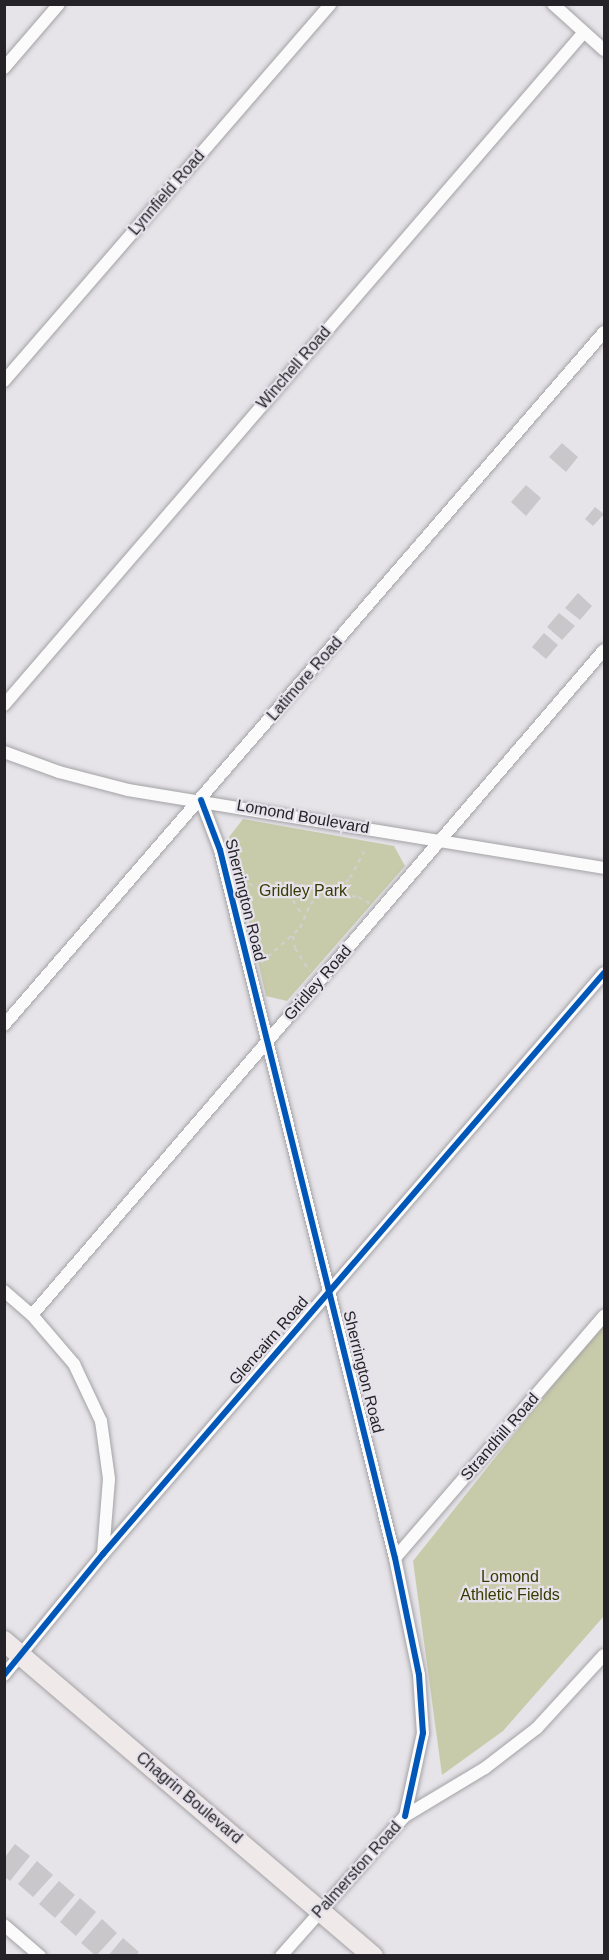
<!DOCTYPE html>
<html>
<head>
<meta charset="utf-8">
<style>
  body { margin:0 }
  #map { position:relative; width:609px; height:1960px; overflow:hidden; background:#e6e4e9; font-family:Helvetica,sans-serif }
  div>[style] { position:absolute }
  .green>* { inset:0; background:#c8cbaa }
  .building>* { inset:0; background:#c9c7c9 }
  .path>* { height:2px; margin-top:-1px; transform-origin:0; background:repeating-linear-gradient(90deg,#d1d0d1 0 4.5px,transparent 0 9px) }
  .roads { filter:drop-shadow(0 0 2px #a3a2a5) drop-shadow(0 0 2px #a3a2a5) }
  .street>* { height:12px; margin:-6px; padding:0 6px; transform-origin:6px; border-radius:6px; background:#fbfbfc }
  .primary>* { height:20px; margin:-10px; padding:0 10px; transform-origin:10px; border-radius:10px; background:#f0e9e9 }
  .cycleway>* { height:6px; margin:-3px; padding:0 3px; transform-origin:3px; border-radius:3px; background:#0057b8 }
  span { translate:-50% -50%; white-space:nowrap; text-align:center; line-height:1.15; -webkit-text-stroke:4.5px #e6e2eb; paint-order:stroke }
  .street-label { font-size:16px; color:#252327 }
  .park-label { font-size:16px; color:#373b02 }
  .frame { position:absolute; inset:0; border:6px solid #252327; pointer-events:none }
</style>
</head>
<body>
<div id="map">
  <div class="green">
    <div style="clip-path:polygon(243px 819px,394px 846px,405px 866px,287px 1001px,266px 996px,229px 837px)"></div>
    <div style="clip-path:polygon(604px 1321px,604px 1616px,503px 1731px,442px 1775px,413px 1561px)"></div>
  </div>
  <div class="building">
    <div style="clip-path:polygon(562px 443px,578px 457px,566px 472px,549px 457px)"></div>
    <div style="clip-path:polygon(526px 485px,541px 498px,526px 516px,511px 502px)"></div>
    <div style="clip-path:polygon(595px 507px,604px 514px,593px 526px,585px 519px)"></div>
    <div style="clip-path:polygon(578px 593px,592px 606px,580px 620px,565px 608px)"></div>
    <div style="clip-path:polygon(559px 613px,575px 626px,562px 640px,547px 627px)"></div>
    <div style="clip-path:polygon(544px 633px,558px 645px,546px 659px,532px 647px)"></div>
    <div style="clip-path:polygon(15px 1844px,30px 1856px,10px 1881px,5px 1877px,5px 1857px)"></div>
    <div style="clip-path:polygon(37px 1861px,53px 1875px,33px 1897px,18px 1884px)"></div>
    <div style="clip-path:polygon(59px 1881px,75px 1895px,55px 1918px,39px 1904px)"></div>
    <div style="clip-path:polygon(80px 1898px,96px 1912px,76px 1936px,60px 1922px)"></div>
    <div style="clip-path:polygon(102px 1919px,117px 1933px,96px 1956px,81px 1943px)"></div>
    <div style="clip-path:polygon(123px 1938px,139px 1952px,136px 1956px,108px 1956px)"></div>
  </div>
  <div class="path">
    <div style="left:241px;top:880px;width:21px;rotate:25deg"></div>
    <div style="left:260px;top:889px;width:26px;rotate:-13deg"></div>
    <div style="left:285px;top:883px;width:16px;rotate:7deg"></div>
    <div style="left:301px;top:885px;width:25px;rotate:18deg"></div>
    <div style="left:325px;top:893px;width:33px;rotate:7deg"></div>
    <div style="left:358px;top:897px;width:13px;rotate:29deg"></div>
    <div style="left:273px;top:886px;width:17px;rotate:25deg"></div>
    <div style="left:288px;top:893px;width:27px;rotate:57deg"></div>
    <div style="left:293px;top:936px;width:12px;rotate:81deg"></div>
    <div style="left:295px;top:948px;width:28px;rotate:58deg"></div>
    <div style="left:261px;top:963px;width:52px;rotate:-41.9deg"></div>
    <div style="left:300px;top:928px;width:26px;rotate:-67deg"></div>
    <div style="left:310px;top:904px;width:22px;rotate:-36deg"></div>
    <div style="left:328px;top:891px;width:11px;rotate:-10deg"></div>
    <div style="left:339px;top:889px;width:16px;rotate:-45deg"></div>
    <div style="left:350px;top:878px;width:30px;rotate:-62deg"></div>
  </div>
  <div class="roads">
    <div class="street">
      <div style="left:553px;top:4px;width:69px;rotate:42deg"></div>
      <div style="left:4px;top:68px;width:84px;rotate:-49.3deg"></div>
      <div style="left:4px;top:381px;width:498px;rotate:-49.1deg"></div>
      <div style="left:4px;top:705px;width:888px;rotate:-49.24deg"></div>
      <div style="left:4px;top:752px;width:59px;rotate:20deg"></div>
      <div style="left:59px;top:772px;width:71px;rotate:14.6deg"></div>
      <div style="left:128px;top:790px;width:482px;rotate:9.3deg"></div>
      <div style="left:201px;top:800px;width:53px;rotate:69.2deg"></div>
      <div style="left:220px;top:850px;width:729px;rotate:76.12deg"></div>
      <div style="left:395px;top:1558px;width:119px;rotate:78.4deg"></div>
      <div style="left:419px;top:1675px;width:58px;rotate:86.1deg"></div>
      <div style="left:423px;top:1733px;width:85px;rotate:102.2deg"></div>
      <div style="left:4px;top:1025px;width:917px;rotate:-49.11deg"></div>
      <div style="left:4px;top:1291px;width:37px;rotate:41deg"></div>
      <div style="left:32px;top:1315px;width:65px;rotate:49.4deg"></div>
      <div style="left:74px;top:1364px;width:63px;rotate:64.7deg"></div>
      <div style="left:101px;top:1421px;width:59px;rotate:82.1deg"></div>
      <div style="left:109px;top:1479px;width:75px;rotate:94.6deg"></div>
      <div style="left:32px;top:1315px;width:877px;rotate:-49.3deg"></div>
      <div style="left:395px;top:1558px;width:320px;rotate:-49.2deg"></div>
      <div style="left:4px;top:1675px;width:156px;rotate:-50.7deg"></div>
      <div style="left:103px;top:1554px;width:767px;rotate:-49.23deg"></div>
      <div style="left:4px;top:1925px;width:48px;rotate:40.7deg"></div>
      <div style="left:281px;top:1956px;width:187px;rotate:-48.5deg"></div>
      <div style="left:405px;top:1816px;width:93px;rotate:-31deg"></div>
      <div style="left:485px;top:1768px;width:66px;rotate:-37.6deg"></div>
      <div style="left:537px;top:1728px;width:99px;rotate:-47.5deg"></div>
    </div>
    <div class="primary">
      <div style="left:4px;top:1641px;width:485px;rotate:40.5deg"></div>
    </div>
  </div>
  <div class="cycleway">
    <div style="left:201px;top:800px;width:53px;rotate:69.2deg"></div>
    <div style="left:220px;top:850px;width:729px;rotate:76.12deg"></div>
    <div style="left:395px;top:1558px;width:119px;rotate:78.4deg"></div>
    <div style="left:419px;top:1675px;width:58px;rotate:86.1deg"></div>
    <div style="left:423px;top:1733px;width:85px;rotate:102.2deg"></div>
    <div style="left:4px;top:1675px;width:156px;rotate:-50.7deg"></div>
    <div style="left:103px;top:1554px;width:767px;rotate:-49.23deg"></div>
  </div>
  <div class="street-label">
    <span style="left:167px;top:193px;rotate:-49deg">Lynnfield Road</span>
    <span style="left:294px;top:368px;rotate:-49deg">Winchell Road</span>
    <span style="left:305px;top:679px;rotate:-49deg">Latimore Road</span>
    <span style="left:303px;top:817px;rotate:10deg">Lomond Boulevard</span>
    <span style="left:245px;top:900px;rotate:76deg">Sherrington Road</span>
    <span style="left:318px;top:983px;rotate:-49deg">Gridley Road</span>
    <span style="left:269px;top:1341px;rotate:-49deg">Glencairn Road</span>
    <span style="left:363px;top:1372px;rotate:76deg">Sherrington Road</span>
    <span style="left:500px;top:1437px;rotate:-49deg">Strandhill Road</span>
    <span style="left:189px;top:1798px;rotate:40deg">Chagrin Boulevard</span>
    <span style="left:357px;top:1870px;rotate:-48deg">Palmerston Road</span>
  </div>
  <div class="park-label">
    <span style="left:303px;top:891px">Gridley Park</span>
    <span style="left:510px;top:1586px">Lomond<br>Athletic Fields</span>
  </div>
  <div class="frame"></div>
</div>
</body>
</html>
